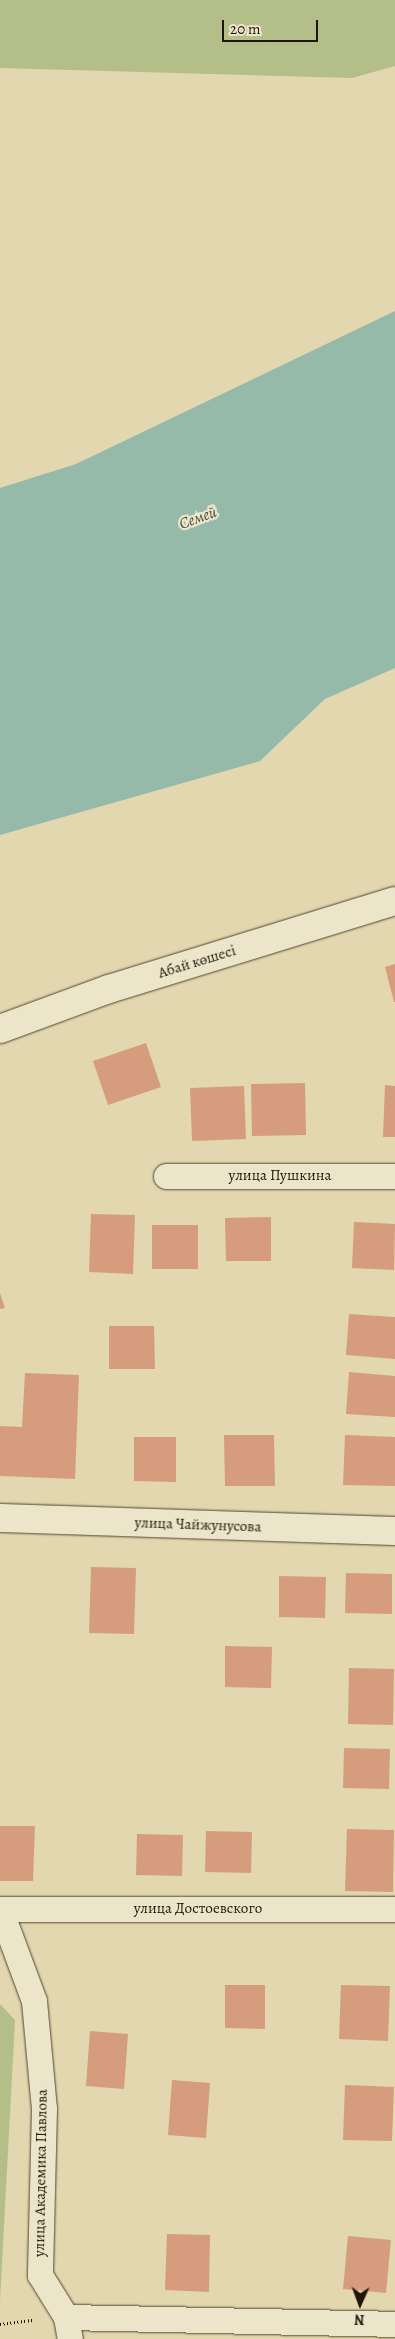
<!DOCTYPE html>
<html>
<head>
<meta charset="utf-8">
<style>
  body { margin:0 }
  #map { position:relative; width:395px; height:2339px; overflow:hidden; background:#e2d7ae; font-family:Alegreya,serif }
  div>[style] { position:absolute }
  .green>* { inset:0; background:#b4be89 }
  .water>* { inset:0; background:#95baaa }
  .building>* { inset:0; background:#d59d7e }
  .path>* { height:3px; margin-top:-1.5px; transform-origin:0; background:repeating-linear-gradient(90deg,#201507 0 1px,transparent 0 3.5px) }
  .roads { filter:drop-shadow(0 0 1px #504631) drop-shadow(0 0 1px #504631) }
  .minor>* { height:25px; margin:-12.5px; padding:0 12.5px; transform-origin:12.5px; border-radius:12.5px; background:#ece5ca }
  .tertiary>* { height:28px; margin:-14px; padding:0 14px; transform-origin:14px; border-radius:14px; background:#ece5ca }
  .secondary>* { height:28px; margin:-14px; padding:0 14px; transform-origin:14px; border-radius:14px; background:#ece5ca }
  span { translate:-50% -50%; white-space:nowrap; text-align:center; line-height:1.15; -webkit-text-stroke:4.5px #ece5ca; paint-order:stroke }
  .street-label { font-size:15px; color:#201507 }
  .water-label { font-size:16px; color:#494f40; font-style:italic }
  .north { position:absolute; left:335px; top:2279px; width:50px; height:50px; -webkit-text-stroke:4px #ece5ca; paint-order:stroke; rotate:182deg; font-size:14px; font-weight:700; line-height:20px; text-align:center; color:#201507 }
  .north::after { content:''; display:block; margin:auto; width:18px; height:22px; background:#201507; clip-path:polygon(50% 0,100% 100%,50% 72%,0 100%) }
  .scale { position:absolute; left:222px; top:20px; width:96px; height:22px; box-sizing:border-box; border:2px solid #201507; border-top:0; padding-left:6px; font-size:15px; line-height:18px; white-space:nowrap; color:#201507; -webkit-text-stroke:4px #ece5ca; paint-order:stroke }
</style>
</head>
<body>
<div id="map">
  <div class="green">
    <div style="clip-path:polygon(0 0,395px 0,395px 66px,352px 78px,0 68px)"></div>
    <div style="clip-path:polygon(0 2004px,15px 2020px,0 2301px)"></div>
  </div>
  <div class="water">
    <div style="clip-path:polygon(395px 311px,395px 668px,325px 699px,260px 761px,0 835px,0 488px,76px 464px)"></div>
  </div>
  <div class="building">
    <div style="clip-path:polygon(395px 964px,395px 1002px,394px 1002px,385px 967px)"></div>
    <div style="clip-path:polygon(146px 1043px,161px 1087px,108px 1105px,93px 1061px)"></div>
    <div style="clip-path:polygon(305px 1083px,306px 1135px,252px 1136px,251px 1084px)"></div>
    <div style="clip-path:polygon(385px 1085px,395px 1086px,395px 1137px,383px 1137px)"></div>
    <div style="clip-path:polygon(244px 1086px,246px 1139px,192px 1141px,190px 1088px)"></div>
    <div style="clip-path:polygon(91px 1214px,135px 1215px,133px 1274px,89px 1272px)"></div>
    <div style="clip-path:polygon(271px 1217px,271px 1261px,226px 1261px,225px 1218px)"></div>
    <div style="clip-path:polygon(354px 1222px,395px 1224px,394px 1270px,352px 1268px)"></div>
    <div style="clip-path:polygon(152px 1225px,198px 1225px,198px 1269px,152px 1269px)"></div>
    <div style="clip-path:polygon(0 1293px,5px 1308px,0 1309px)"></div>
    <div style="clip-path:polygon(349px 1314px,395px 1317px,395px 1359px,346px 1355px)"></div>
    <div style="clip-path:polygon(109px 1326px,154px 1326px,155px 1369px,109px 1369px)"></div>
    <div style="clip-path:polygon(349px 1372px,395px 1376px,395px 1417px,346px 1414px)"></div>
    <div style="clip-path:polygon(25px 1373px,79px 1375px,75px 1479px,0 1476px,0 1426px,22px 1427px)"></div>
    <div style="clip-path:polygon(224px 1435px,274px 1435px,275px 1486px,225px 1486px)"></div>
    <div style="clip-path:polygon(345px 1435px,395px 1437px,395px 1486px,343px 1485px)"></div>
    <div style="clip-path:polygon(134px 1437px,176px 1437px,176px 1482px,134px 1481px)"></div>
    <div style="clip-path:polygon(91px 1567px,136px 1568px,134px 1634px,89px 1633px)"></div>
    <div style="clip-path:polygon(346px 1573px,392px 1574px,392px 1614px,345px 1613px)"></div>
    <div style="clip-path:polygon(279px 1576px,326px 1577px,325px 1618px,279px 1617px)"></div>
    <div style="clip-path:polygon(225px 1646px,272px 1647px,271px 1688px,225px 1687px)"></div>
    <div style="clip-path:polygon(349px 1668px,394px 1669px,393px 1725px,348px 1724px)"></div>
    <div style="clip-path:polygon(344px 1748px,390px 1749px,389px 1789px,343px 1788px)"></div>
    <div style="clip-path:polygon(0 1826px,35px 1826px,33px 1881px,0 1881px)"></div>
    <div style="clip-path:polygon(347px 1829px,394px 1830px,393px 1892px,345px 1891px)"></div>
    <div style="clip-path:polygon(206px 1831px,252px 1832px,251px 1873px,205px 1872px)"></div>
    <div style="clip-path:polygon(137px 1834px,183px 1835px,182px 1876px,136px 1875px)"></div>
    <div style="clip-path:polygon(225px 1985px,265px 1985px,265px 2029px,225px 2028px)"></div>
    <div style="clip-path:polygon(341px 1985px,390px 1986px,388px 2041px,339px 2039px)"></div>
    <div style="clip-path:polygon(90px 2031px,128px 2034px,124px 2089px,86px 2086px)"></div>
    <div style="clip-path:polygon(172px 2080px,210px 2083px,206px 2138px,168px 2135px)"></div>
    <div style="clip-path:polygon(345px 2085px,394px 2087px,392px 2141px,343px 2140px)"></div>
    <div style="clip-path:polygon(167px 2234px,210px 2235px,209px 2292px,165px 2290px)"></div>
    <div style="clip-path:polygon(348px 2236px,391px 2240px,386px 2293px,343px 2289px)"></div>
  </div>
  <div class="path">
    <div style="left:0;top:2324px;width:34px;rotate:-7deg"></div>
  </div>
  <div class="roads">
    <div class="minor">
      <div style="left:166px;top:1176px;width:229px"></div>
      <div style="left:0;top:1909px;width:98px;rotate:69.7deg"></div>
      <div style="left:34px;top:2001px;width:107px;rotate:84.7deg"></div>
      <div style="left:44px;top:2108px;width:167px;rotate:91.4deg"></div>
      <div style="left:40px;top:2275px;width:49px;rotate:58.2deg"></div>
      <div style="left:66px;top:2317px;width:22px;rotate:80deg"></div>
      <div style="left:0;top:1909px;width:395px"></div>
      <div style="left:66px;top:2317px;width:329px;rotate:1.2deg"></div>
    </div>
    <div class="tertiary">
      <div style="left:0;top:1518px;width:395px;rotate:1.9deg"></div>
    </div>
    <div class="secondary">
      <div style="left:0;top:1029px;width:116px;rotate:-20.2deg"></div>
      <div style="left:109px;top:989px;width:299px;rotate:-17.1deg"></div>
    </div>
  </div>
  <div class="street-label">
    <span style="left:197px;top:962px;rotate:-17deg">Абай көшесі</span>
    <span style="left:280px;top:1176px">улица Пушкина</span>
    <span style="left:198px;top:1525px;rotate:2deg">улица Чайжунусова</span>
    <span style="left:198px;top:1909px">улица Достоевского</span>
    <span style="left:41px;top:2173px;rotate:-89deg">улица Академика Павлова</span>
  </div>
  <div class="water-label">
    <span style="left:198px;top:518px;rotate:-20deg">Семей</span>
  </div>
  <div class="north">N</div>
  <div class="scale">20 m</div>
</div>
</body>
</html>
